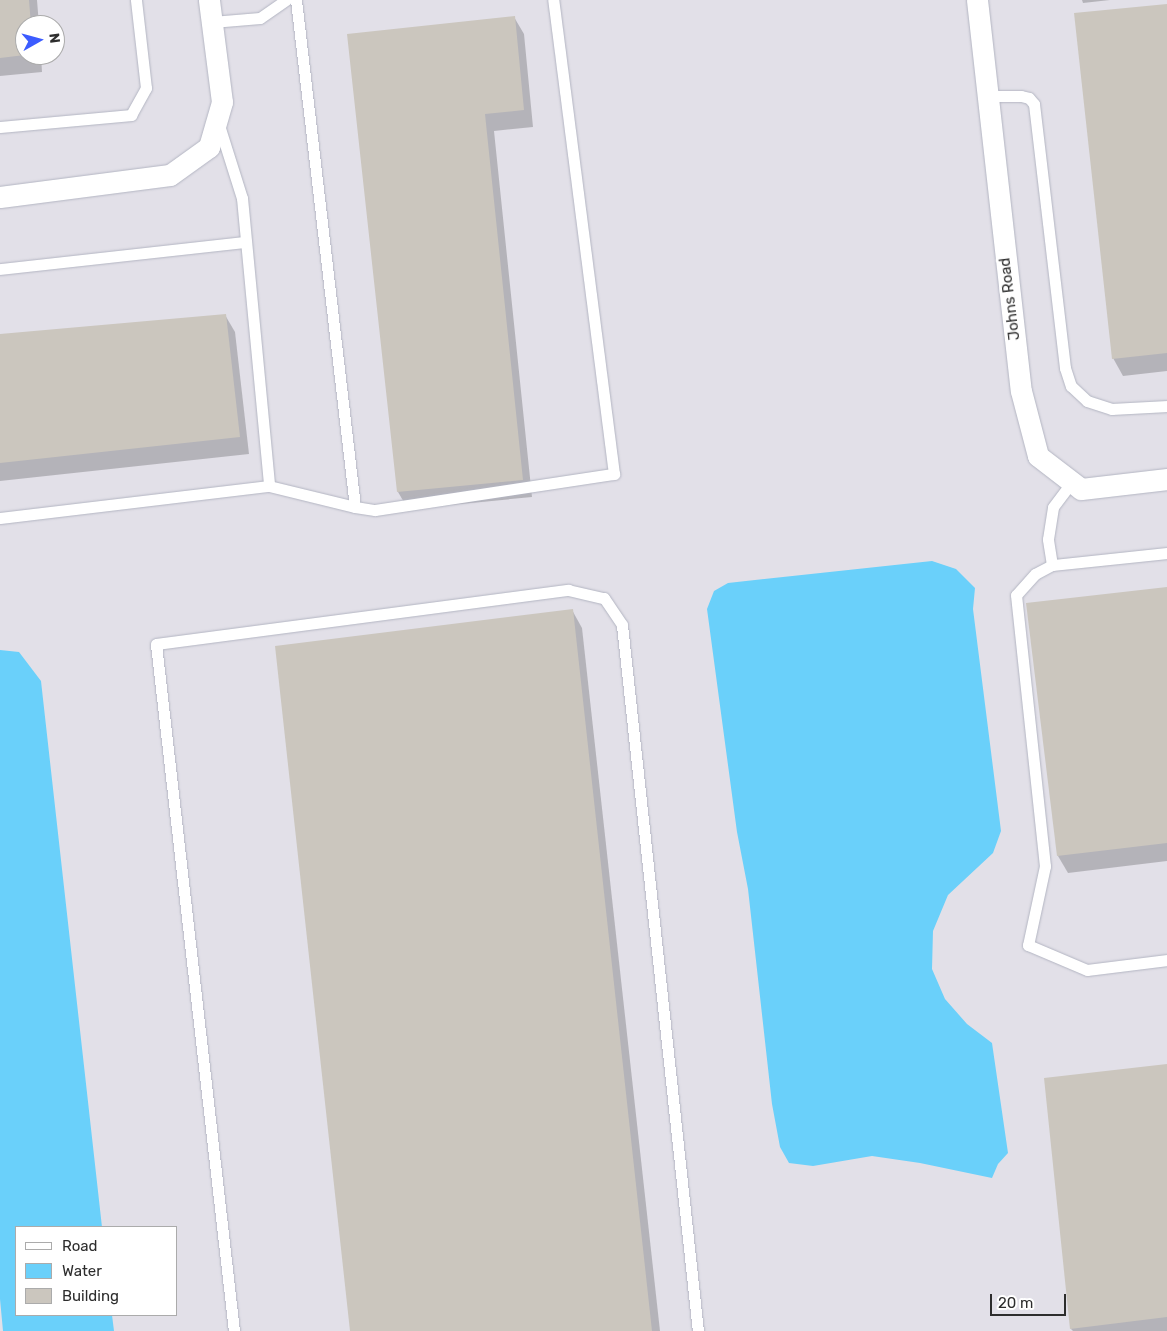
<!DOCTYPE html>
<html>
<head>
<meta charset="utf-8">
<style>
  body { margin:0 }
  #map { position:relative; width:1167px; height:1331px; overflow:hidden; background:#f0e9df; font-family:Rubik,sans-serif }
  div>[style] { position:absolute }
  .industrial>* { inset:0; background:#e2e0e8 }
  .water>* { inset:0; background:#6ad0fa }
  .shadow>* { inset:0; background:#0003 }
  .building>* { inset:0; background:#cbc6be }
  .roads { filter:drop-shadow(0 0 1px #b3b5c2) drop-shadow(0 0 1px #b3b5c2) }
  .lane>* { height:11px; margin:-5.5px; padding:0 5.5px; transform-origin:5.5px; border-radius:5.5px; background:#fff }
  .street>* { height:21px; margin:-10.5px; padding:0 10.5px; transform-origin:10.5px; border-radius:10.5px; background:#fff }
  span { translate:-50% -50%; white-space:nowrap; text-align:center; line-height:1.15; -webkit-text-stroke:5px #fff; paint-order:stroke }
  .street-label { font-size:15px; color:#2d2d2d }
  .legend { position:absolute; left:15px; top:1226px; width:162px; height:90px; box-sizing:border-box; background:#fff; border:1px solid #ababab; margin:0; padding:6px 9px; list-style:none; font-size:15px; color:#2d2d2d }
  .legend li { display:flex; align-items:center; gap:10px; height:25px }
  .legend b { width:25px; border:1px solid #ababab }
  .north { position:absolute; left:15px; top:15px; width:50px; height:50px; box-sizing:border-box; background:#fff; border:1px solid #ababab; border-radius:50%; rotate:83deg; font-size:14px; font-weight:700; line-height:20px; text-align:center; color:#2d2d2d }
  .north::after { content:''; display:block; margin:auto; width:18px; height:22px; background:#3c5cff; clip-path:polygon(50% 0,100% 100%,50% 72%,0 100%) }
  .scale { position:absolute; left:990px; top:1294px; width:76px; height:22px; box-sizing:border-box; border:2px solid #2d2d2d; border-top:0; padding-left:6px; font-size:15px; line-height:18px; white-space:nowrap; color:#2d2d2d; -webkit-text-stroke:4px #fff; paint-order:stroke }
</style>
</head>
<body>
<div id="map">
  <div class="industrial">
    <div style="clip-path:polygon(evenodd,0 0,1167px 0,1167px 1331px,0 1331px,0 0,25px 25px,55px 25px,55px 55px,25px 55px,25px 25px,0 0,16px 1227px,176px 1227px,176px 1315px,16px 1315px,16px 1227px)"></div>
  </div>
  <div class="water">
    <div style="clip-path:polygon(932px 561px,956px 569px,975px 588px,973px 609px,1001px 831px,993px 853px,948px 895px,933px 931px,932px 969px,945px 999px,967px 1024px,992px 1043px,1008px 1153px,998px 1164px,992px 1178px,920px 1163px,872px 1156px,813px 1166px,789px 1163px,780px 1147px,772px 1104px,748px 889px,737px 832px,707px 609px,714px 591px,728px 583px)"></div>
    <div style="clip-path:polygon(0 650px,19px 652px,41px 681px,102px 1227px,16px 1227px,16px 1315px,112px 1315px,114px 1331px,3px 1331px,0 1299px)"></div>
  </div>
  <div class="shadow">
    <div style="clip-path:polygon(0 0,37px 0,39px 25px,25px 25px,25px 55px,41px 55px,42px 72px,0 76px)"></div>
    <div style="clip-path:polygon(1082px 0,1110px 0,1083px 3px)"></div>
    <div style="clip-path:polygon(1167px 5px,1167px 371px,1123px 376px,1113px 358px)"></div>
    <div style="clip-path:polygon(514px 17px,524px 34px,533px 127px,494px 131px,532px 497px,408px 509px,398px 492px,348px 35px)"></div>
    <div style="clip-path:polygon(225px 315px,235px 332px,249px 454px,0 481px,0 335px)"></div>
    <div style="clip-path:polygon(1167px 588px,1167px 861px,1068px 873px,1058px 856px)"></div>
    <div style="clip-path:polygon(572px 610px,582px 628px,660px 1331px,351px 1331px)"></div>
    <div style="clip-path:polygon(1167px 1066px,1167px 1331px,1073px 1331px,1071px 1329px)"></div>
  </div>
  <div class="building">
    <div style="clip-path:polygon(0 0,29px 0,31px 25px,25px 25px,25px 55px,0 58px)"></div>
    <div style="clip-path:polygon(1167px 4px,1167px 353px,1112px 359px,1074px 13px)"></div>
    <div style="clip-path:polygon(515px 16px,524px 110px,485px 114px,523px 480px,397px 492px,347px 34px)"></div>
    <div style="clip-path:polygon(226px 314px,240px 437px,0 463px,0 334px)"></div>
    <div style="clip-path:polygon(1167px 587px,1167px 843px,1057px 856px,1026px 603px)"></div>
    <div style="clip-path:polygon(573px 609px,652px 1331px,350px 1331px,275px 646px)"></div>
    <div style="clip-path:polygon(1167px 1064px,1167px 1317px,1070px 1329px,1044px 1078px)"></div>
  </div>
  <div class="roads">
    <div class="lane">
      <div style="left:296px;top:0;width:510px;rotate:83.36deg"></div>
      <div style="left:355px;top:507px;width:20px;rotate:9deg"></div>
      <div style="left:375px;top:510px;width:242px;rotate:-8.6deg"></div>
      <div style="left:614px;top:474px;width:478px;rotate:-97.3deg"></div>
      <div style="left:212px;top:22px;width:48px;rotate:-4.8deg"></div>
      <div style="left:260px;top:18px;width:32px;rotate:-35deg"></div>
      <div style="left:987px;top:96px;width:34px"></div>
      <div style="left:1021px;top:96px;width:8px;rotate:14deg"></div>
      <div style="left:1029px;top:98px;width:8px;rotate:50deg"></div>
      <div style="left:1034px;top:104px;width:266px;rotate:83.3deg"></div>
      <div style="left:1065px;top:368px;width:19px;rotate:72deg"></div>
      <div style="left:1071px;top:386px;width:22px;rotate:43deg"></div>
      <div style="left:1087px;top:401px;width:26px;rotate:18deg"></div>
      <div style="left:1112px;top:409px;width:55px;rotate:-3.1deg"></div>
      <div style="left:218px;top:122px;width:80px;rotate:72.5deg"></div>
      <div style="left:242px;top:198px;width:289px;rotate:84.6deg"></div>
      <div style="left:269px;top:486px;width:89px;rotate:13.7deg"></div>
      <div style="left:0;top:127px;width:132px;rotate:-5.2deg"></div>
      <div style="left:131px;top:115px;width:31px;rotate:-61deg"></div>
      <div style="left:146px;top:88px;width:89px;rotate:-96.5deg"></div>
      <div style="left:0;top:269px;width:247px;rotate:-6.3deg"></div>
      <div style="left:0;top:518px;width:271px;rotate:-6.8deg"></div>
      <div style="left:1167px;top:553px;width:116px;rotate:174deg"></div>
      <div style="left:1052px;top:565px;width:19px;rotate:152deg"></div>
      <div style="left:1035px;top:574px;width:28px;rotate:132deg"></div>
      <div style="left:1016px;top:595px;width:273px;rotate:83.9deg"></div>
      <div style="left:1045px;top:866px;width:81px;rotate:102.1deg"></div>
      <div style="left:1028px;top:945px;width:64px;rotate:23deg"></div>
      <div style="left:1087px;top:970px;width:81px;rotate:-7.1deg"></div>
      <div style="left:1052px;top:565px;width:26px;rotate:-99deg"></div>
      <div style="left:1048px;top:539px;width:32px;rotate:-81deg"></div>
      <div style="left:1053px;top:507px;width:31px;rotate:-53deg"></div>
      <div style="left:234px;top:1331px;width:691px;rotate:-96.48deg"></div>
      <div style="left:156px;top:644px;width:416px;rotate:-7.5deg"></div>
      <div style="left:568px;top:590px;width:37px;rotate:13deg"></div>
      <div style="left:604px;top:598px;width:32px;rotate:56deg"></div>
      <div style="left:622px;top:625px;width:710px;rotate:83.86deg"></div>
    </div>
    <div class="street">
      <div style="left:977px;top:0;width:393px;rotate:83.6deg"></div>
      <div style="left:1021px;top:391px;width:67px;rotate:75.3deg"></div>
      <div style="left:1038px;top:456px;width:54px;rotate:37.5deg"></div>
      <div style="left:1081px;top:489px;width:87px;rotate:-6.6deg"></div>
      <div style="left:0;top:197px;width:171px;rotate:-7.4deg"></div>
      <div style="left:170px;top:175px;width:48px;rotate:-35.7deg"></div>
      <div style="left:209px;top:147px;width:47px;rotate:-73.9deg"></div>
      <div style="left:222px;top:102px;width:103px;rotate:-97.3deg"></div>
    </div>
  </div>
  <div class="street-label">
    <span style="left:1010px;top:299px;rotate:-97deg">Johns Road</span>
  </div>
  <ul class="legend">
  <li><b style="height:6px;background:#fff"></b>Road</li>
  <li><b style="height:14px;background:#6ad0fa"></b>Water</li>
  <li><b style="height:14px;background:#cbc6be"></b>Building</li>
  </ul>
  <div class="north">N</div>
  <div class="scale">20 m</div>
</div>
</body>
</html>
